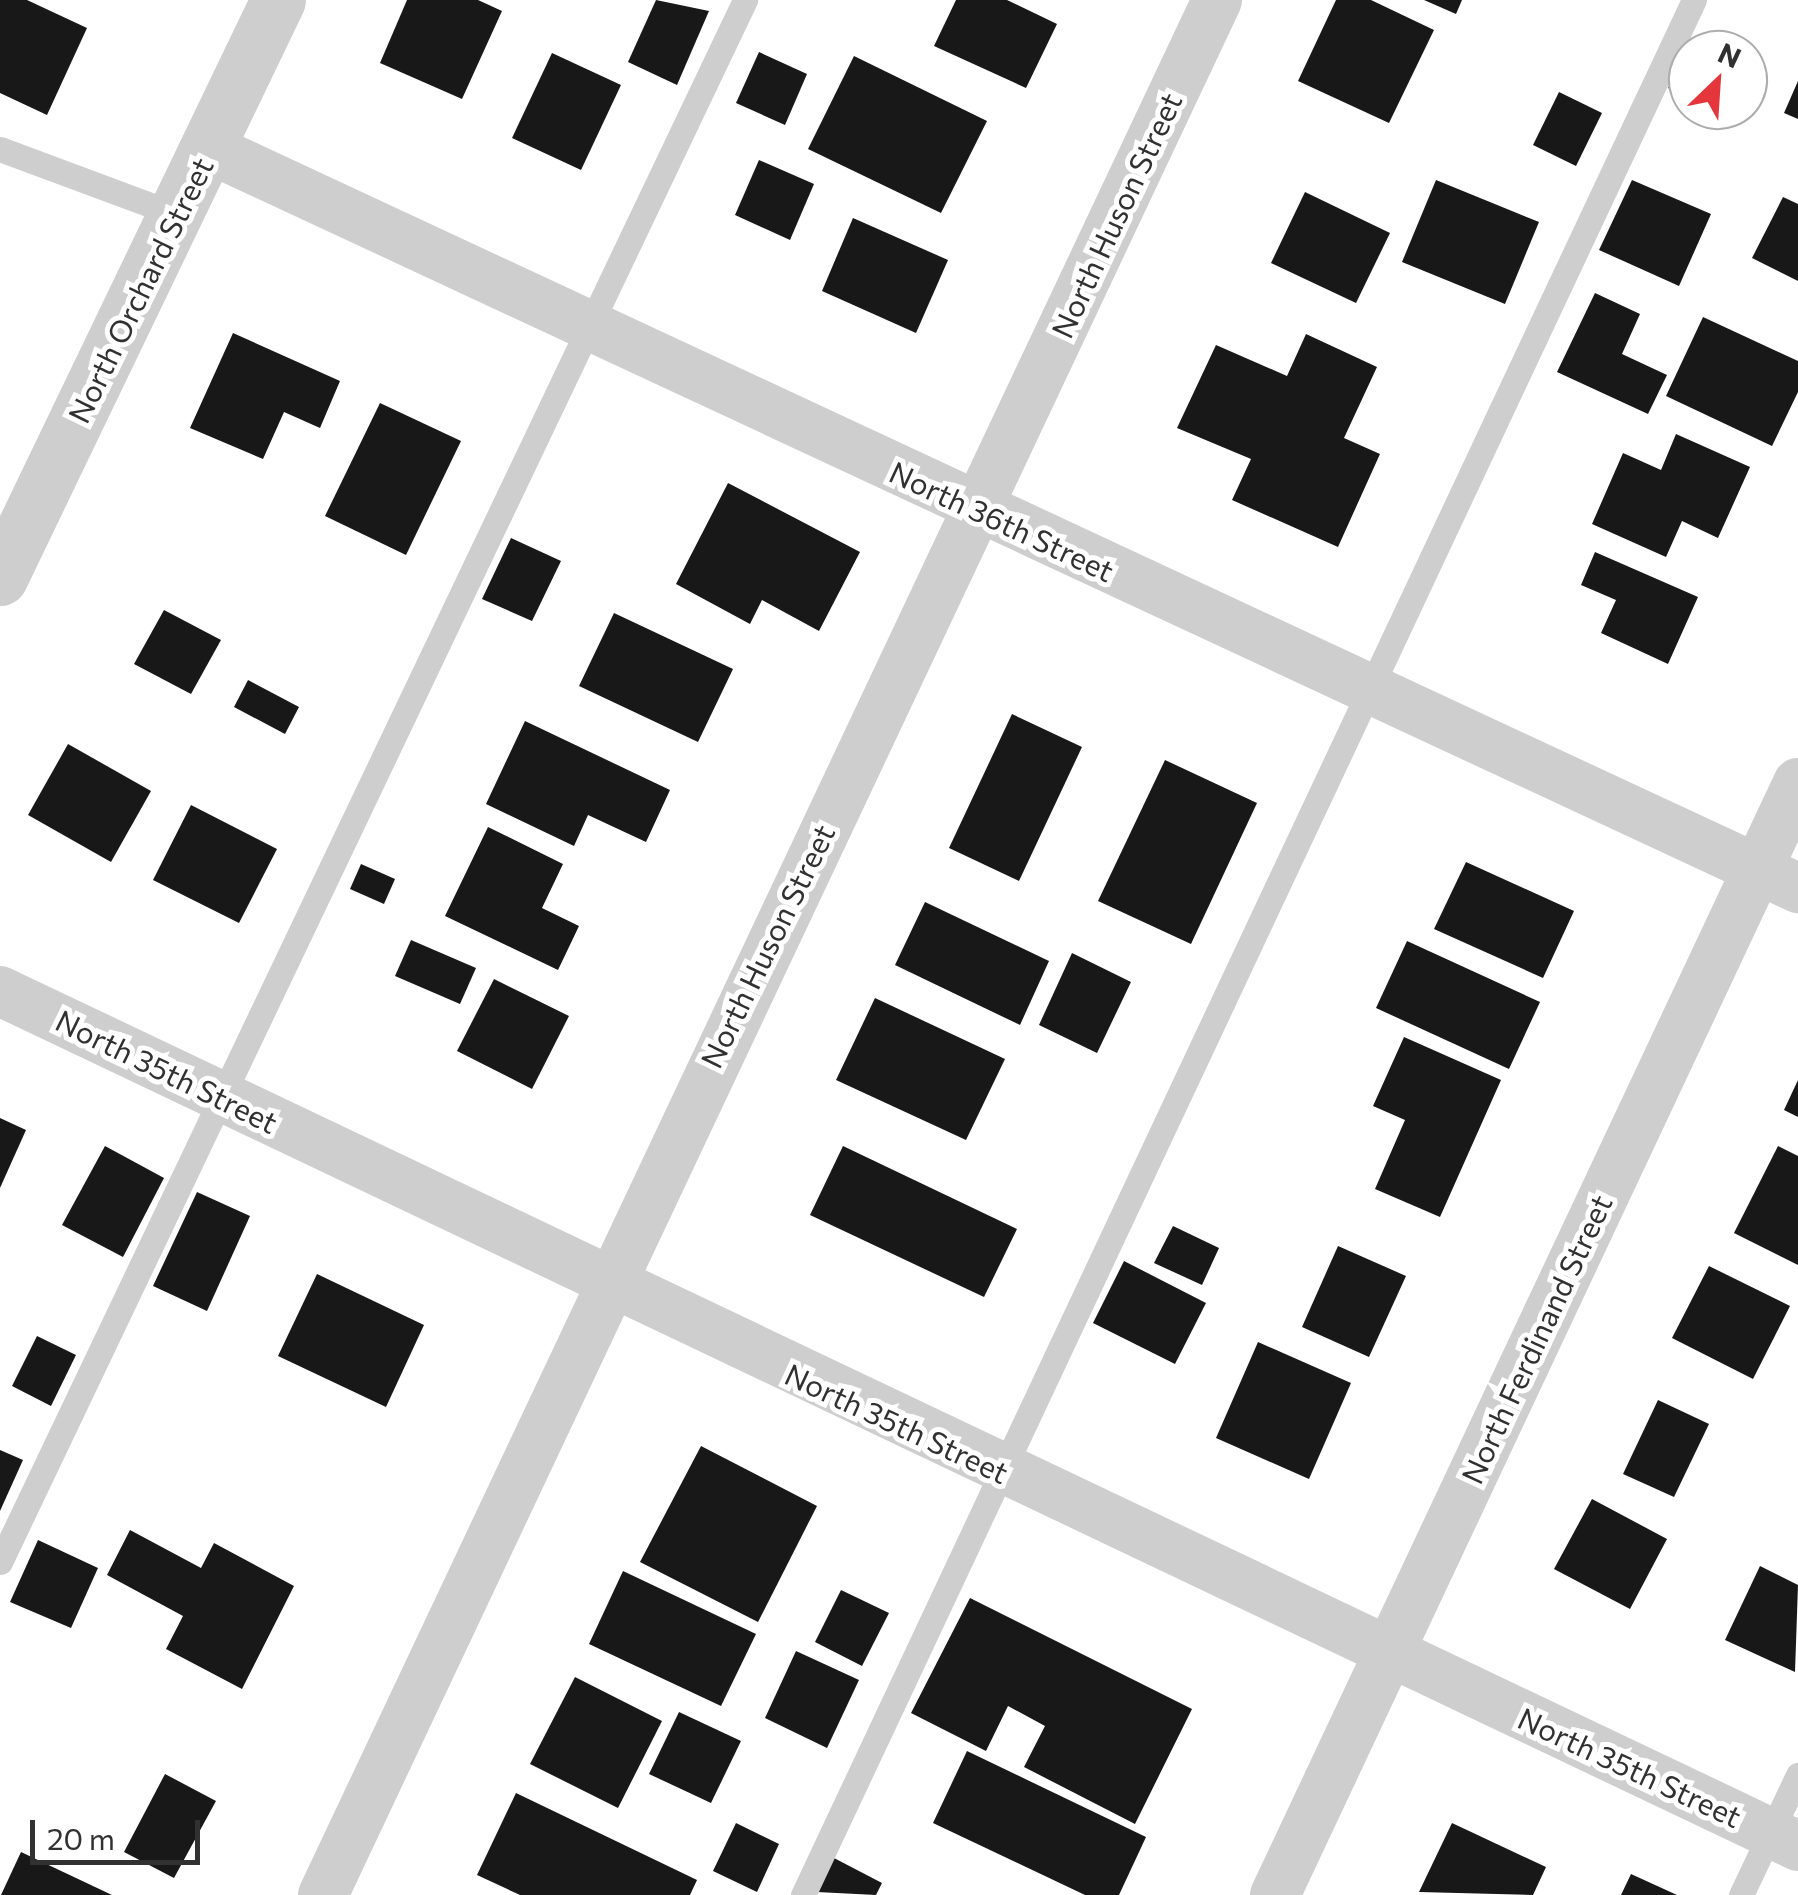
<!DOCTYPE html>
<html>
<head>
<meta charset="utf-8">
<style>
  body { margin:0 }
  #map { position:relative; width:1798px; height:1895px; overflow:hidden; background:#fff; font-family:Commissioner,sans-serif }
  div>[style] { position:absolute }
  .building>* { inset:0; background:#181818 }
  .service>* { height:25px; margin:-12.5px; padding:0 12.5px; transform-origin:12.5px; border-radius:12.5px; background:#cecece }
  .minor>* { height:50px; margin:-25px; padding:0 25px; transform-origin:25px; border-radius:25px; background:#cecece }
  .tertiary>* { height:55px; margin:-27.5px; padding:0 27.5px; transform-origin:27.5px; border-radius:27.5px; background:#cecece }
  span { translate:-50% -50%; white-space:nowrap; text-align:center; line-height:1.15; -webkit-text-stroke:10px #fff; paint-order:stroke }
  .street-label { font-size:30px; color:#313131 }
  .north { position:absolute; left:1668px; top:30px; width:100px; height:100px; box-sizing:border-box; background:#fff; border:2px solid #adadad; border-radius:50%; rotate:25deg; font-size:28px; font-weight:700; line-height:40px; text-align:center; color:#313131 }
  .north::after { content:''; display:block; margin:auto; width:35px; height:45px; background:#e5373b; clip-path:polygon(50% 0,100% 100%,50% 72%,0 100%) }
  .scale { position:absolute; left:30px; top:1820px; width:170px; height:45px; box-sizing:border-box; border:5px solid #313131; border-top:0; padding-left:12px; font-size:30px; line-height:35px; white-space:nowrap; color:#313131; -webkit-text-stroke:8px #fff; paint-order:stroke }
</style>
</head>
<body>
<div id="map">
  <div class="building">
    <div style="clip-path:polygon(0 0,27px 0,87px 28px,47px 115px,0 93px)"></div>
    <div style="clip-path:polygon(407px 0,478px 0,502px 11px,462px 99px,380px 63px)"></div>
    <div style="clip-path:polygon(656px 0,709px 11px,677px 85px,628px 62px)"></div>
    <div style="clip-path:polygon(956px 0,1007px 0,1057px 24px,1026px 88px,934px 46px)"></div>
    <div style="clip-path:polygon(1336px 0,1371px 0,1434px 30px,1389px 123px,1298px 81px)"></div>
    <div style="clip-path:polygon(1424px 0,1462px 0,1456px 14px)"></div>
    <div style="clip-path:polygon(1692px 41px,1710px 50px,1688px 50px,1688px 98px,1668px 88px)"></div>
    <div style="clip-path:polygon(759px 52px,807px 74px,785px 125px,736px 103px)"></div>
    <div style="clip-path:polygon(552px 53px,621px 85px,581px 170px,512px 138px)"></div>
    <div style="clip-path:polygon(854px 56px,987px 121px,941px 213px,808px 149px)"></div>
    <div style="clip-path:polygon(1798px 81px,1798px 119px,1784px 113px)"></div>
    <div style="clip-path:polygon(1559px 92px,1602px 113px,1576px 166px,1533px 145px)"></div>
    <div style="clip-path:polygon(759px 160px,814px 184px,790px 240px,735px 215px)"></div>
    <div style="clip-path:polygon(1436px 180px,1539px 222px,1505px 304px,1402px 262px)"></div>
    <div style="clip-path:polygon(1632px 180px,1711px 214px,1679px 286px,1599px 250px)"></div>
    <div style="clip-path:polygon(1305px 192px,1390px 233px,1356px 303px,1271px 263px)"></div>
    <div style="clip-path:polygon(1783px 197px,1798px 204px,1798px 281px,1752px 258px)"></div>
    <div style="clip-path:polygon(853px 218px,948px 260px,916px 333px,822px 291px)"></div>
    <div style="clip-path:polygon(1595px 293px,1640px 314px,1622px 354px,1667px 375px,1648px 414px,1557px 372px)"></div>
    <div style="clip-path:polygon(1703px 317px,1798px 361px,1798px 392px,1772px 446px,1666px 396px)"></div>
    <div style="clip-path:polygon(233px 333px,340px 381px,320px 428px,284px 412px,263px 459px,190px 428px)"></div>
    <div style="clip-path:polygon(1306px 334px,1377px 367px,1344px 438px,1380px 454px,1338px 547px,1232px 500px,1251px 459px,1177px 428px,1216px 345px,1287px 376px)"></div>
    <div style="clip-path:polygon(380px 403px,461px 441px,406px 555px,325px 516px)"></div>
    <div style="clip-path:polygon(1676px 434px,1750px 467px,1718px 538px,1682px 521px,1666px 557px,1592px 524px,1623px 453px,1661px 470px)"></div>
    <div style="clip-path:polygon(728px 483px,860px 552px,819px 631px,762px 600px,750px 624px,676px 584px)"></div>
    <div style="clip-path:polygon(511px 538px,561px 561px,532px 621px,482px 599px)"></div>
    <div style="clip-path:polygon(1595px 552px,1698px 597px,1668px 664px,1601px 633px,1616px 600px,1581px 585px)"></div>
    <div style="clip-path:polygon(164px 610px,221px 640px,191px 694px,134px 664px)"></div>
    <div style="clip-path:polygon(614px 613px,733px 669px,698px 742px,579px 686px)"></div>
    <div style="clip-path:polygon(248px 680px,299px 707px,285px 734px,234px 707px)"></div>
    <div style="clip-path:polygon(1012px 714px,1082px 747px,1019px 881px,949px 848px)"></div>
    <div style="clip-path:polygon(525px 721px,670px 790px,646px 842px,588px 815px,574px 846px,486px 804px)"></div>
    <div style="clip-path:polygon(68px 744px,151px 791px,111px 862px,28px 815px)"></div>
    <div style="clip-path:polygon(1165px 760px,1257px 803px,1191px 944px,1098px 901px)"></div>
    <div style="clip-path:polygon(191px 805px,277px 849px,239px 923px,153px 880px)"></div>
    <div style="clip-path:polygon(488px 827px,563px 864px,542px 908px,579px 926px,558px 970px,445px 916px)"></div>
    <div style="clip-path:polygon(1466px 862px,1574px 911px,1543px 978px,1434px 929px)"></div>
    <div style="clip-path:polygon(361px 864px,395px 879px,384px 904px,350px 889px)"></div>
    <div style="clip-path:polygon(925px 902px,1049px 961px,1020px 1025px,895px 965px)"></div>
    <div style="clip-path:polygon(411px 940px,476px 968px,460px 1004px,395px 976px)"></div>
    <div style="clip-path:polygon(1407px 941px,1540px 1002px,1509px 1069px,1376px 1008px)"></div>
    <div style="clip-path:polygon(1072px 953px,1131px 982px,1097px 1053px,1039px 1025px)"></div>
    <div style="clip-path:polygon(494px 979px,569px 1016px,532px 1089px,457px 1051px)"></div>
    <div style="clip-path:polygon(875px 998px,1005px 1059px,966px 1140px,836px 1080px)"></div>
    <div style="clip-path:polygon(1404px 1037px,1501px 1080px,1440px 1217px,1375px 1189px,1405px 1120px,1373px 1106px)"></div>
    <div style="clip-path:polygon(1798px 1080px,1798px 1117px,1784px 1110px)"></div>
    <div style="clip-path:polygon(0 1118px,26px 1130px,0 1188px)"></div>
    <div style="clip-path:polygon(105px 1146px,164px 1178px,123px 1257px,62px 1225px)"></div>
    <div style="clip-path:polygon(843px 1146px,1017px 1229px,984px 1297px,810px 1215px)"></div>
    <div style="clip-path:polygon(1778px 1146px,1798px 1156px,1798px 1265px,1734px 1233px)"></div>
    <div style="clip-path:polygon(197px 1192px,250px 1216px,207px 1311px,153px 1286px)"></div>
    <div style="clip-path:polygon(1173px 1226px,1219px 1248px,1202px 1285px,1154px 1263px)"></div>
    <div style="clip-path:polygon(1338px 1246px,1406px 1276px,1369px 1357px,1302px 1327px)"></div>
    <div style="clip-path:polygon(1124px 1261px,1206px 1303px,1175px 1364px,1093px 1323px)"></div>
    <div style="clip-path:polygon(1709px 1266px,1790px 1306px,1753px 1379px,1672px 1338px)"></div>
    <div style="clip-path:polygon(317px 1274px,424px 1325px,386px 1407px,278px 1356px)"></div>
    <div style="clip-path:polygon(37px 1336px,76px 1355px,51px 1406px,12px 1386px)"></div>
    <div style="clip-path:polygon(1258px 1342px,1351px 1383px,1309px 1479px,1216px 1438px)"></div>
    <div style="clip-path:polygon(1658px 1400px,1709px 1424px,1674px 1497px,1623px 1474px)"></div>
    <div style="clip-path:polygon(701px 1446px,817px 1506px,758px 1622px,640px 1562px)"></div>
    <div style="clip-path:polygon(0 1450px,23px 1460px,0 1511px)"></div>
    <div style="clip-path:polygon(1592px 1499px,1667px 1539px,1630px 1609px,1554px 1569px)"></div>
    <div style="clip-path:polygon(130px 1530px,201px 1568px,214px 1543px,294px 1586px,242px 1689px,166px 1649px,183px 1616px,107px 1575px)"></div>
    <div style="clip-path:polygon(38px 1540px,98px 1568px,71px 1628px,10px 1602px)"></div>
    <div style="clip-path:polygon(1760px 1566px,1798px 1585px,1795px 1672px,1725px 1640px)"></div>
    <div style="clip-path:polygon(623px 1571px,756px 1634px,721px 1706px,589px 1644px)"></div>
    <div style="clip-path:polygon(841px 1590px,889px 1613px,862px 1666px,815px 1642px)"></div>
    <div style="clip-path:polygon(970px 1598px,1192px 1709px,1135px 1824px,1024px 1767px,1045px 1726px,1008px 1706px,986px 1751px,911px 1713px)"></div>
    <div style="clip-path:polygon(796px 1651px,859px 1680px,827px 1748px,765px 1718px)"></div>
    <div style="clip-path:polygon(575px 1677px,662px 1721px,618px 1808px,530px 1764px)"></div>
    <div style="clip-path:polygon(679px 1712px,741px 1741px,711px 1803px,649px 1774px)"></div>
    <div style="clip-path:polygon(967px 1751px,1146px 1837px,1119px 1895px,1085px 1895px,933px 1823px)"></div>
    <div style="clip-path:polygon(165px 1774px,216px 1801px,174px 1878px,124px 1852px)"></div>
    <div style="clip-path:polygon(516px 1793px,697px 1880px,690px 1895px,520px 1895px,477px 1875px)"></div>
    <div style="clip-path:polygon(736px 1823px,779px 1844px,757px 1892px,713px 1871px)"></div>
    <div style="clip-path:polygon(1452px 1823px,1546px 1867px,1533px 1895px,1419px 1892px)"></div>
    <div style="clip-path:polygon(21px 1852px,112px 1895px,1px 1895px)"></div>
    <div style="clip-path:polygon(834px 1858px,882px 1883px,876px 1895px,817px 1892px)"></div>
    <div style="clip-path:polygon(1631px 1874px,1677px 1895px,1621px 1895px)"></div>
  </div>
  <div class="service">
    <div style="left:0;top:149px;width:189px;rotate:20.4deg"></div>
    <div style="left:0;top:1562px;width:1731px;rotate:-64.5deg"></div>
    <div style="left:803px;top:1895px;width:2094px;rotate:-64.82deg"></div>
    <div style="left:1741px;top:1895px;width:133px;rotate:-64.6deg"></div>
  </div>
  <div class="minor">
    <div style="left:208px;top:148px;width:1754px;rotate:24.96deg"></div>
    <div style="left:0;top:991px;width:1991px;rotate:25.43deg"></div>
    <div style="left:323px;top:1895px;width:2095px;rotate:-64.74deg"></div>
    <div style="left:1275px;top:1895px;width:1229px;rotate:-64.81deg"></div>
  </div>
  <div class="tertiary">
    <div style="left:0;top:578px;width:641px;rotate:-64.31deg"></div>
  </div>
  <div class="street-label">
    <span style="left:1116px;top:215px;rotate:-65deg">North Huson Street</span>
    <span style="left:140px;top:290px;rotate:-64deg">North Orchard Street</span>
    <span style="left:1002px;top:521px;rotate:25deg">North 36th Street</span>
    <span style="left:767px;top:946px;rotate:-64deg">North Huson Street</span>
    <span style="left:167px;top:1071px;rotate:26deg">North 35th Street</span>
    <span style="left:1536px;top:1339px;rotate:-65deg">North Ferdinand Street</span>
    <span style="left:897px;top:1423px;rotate:25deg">North 35th Street</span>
    <span style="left:1630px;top:1767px;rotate:25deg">North 35th Street</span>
  </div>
  <div class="north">N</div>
  <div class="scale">20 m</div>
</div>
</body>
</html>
